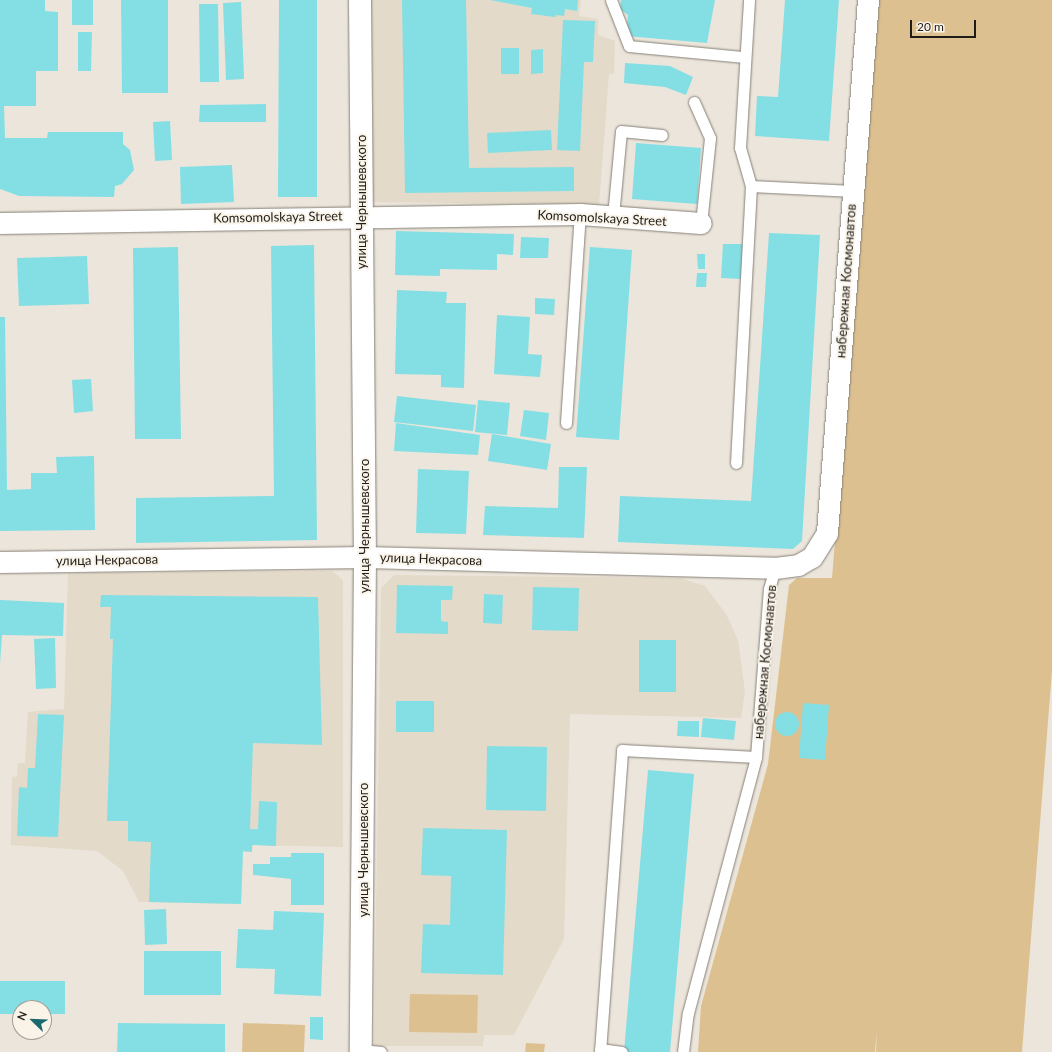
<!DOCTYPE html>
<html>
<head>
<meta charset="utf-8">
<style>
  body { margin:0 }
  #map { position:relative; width:1052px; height:1052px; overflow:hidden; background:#ece5db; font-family:Lato,sans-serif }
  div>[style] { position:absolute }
  .built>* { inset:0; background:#e4dac9 }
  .green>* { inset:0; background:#ddc08f }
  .building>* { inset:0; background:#83dfe4 }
  .round { border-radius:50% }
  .roads { filter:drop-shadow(0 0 1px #868178) drop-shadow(0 0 1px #868178) }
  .lane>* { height:11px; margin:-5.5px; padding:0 5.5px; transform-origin:5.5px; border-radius:5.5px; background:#fff }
  .street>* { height:21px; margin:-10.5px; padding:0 10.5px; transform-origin:10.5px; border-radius:10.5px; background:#fff }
  .primary>* { height:22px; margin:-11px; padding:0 11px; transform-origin:11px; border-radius:11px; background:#fff }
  span { translate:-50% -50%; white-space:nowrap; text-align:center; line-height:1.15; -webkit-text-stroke:3.5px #f9f3e8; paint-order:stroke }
  .street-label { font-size:13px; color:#1f1c19 }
  .north { position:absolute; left:12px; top:1000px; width:40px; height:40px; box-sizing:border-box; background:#f9f3e8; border:1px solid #a29d95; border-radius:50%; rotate:293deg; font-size:11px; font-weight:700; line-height:16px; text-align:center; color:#1f1c19 }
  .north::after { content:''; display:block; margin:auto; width:14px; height:18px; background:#1c696d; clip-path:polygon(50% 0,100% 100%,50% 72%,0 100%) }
  .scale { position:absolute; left:910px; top:20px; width:66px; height:18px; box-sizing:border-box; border:2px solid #1f1c19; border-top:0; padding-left:5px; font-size:12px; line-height:14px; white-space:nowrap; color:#1f1c19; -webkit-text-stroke:3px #f9f3e8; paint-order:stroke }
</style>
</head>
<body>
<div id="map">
  <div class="built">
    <div style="clip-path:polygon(371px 0,581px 0,579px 16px,598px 19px,598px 35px,615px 41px,614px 74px,609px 74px,599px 205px,371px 202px)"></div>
    <div style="clip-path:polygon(332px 571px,343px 580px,343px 847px,253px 845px,252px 852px,243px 852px,241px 904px,139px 902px,123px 871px,97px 851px,11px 845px,12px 777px,17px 776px,18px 763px,25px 763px,28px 712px,64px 709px,68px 573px)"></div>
    <div style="clip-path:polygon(394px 575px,680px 578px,705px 586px,726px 614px,738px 640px,745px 692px,741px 718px,570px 714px,564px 939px,514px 1035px,484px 1035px,483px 1046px,374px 1046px,381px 588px)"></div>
  </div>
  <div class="green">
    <div style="clip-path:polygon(879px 0,1052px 0,1052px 671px,1022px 1052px,876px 1052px,877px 1031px,875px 1052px,698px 1052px,701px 1006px,768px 764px,789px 585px,797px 578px,832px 578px)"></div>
    <div style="clip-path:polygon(410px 994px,478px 995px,477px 1033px,409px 1032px)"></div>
    <div style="clip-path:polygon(243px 1023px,305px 1025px,304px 1052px,242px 1052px)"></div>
    <div style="clip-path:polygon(526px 1043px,545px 1044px,544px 1052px,525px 1052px)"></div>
  </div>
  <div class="building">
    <div style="clip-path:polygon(0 0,45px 0,45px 11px,58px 12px,58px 71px,36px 71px,36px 106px,4px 106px,5px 138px,47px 138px,48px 132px,123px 132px,123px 144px,130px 150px,134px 170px,122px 184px,115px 186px,114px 197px,19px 196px,0 189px)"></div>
    <div style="clip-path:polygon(72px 0,93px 0,93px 25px,72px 25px)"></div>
    <div style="clip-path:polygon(121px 0,168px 0,168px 93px,122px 93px)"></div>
    <div style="clip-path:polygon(279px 0,317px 0,317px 197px,278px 197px)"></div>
    <div style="clip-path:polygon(402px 0,466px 0,469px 168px,574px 167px,574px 191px,405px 193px)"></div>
    <div style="clip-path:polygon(490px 0,578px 0,577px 11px,565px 9px,564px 16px,556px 15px,555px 17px,531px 14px,532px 8px)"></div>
    <div style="clip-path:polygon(621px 0,715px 0,707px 43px,626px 36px,628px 15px,620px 9px)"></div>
    <div style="clip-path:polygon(785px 0,839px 0,829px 141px,755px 136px,757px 96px,778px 97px)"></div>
    <div style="clip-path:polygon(241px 2px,244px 79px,226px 80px,223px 3px)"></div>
    <div style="clip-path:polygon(199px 4px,218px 4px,219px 82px,200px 82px)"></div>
    <div style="clip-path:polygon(563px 20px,595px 21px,593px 62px,584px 62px,580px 151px,557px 150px)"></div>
    <div style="clip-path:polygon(78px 32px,92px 32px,91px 71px,78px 71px)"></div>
    <div style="clip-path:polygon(501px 48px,519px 48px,519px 74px,501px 74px)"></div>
    <div style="clip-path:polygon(543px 49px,543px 73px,531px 74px,531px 50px)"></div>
    <div style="clip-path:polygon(625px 63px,670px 66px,693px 77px,686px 95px,665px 87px,624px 83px)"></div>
    <div style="clip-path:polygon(266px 104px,266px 122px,199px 122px,200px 105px)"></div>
    <div style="clip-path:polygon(170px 121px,172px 160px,155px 161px,153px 122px)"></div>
    <div style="clip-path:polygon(551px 130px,552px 150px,488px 153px,487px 133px)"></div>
    <div style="clip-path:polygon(636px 143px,701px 148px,697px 204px,632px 199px)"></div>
    <div style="clip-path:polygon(232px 165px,234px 202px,181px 204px,180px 167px)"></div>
    <div style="clip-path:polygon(396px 231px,514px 234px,513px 255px,497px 254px,497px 270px,440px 269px,440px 276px,395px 275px)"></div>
    <div style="clip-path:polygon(769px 233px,820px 235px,802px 541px,793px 549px,618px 542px,620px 496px,751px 501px)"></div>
    <div style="clip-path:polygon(521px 237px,549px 238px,548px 258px,520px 258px)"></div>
    <div style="clip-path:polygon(723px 244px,743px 244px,741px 279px,721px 278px)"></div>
    <div style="clip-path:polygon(314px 245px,317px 540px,136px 543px,136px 498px,274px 496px,271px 246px)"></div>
    <div style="clip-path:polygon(178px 247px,181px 439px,135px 439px,133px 248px)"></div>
    <div style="clip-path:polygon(590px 247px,632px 250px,619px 440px,576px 437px)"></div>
    <div style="clip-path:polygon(697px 254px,705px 254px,705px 269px,698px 269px)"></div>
    <div style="clip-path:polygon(87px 256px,89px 304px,19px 306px,17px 258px)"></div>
    <div style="clip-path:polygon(697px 273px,707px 273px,706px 287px,696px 287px)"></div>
    <div style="clip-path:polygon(397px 290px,447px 292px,446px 303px,466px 303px,464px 388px,441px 387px,441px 375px,395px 374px)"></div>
    <div style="clip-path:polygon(535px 298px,555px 299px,554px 315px,535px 314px)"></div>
    <div style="clip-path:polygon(497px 315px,530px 317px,528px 354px,542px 355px,540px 377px,494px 374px)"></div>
    <div style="clip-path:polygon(0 317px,5px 317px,7px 490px,31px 489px,31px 473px,57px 473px,56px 457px,94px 456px,95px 530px,0 531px)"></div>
    <div style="clip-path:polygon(91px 379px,93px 411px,74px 413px,72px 380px)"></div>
    <div style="clip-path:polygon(397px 396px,476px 405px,473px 431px,394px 422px)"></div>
    <div style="clip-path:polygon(478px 400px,510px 403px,507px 435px,475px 432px)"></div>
    <div style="clip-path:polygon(524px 410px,549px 413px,546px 440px,520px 436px)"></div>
    <div style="clip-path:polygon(396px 423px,480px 435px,478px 455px,394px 451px)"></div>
    <div style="clip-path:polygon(492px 434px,551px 444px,547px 470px,488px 461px)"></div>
    <div style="clip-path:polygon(559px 467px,587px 467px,584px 538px,483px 535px,485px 506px,558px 508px)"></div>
    <div style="clip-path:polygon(418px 469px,469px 471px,466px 534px,416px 533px)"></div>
    <div style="clip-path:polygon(397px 585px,453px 586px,452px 600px,441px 600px,441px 621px,448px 622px,448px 634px,396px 633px)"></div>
    <div style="clip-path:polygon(533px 587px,579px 588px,578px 631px,532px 630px)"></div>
    <div style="clip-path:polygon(484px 594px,503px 595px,502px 624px,483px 623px)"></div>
    <div style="clip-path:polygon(101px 595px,318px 597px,322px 745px,253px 743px,250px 829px,258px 829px,259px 801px,277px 802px,276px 846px,252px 845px,252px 852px,243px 851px,241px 904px,149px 902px,151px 842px,128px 841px,128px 821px,107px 821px,113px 639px,110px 639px,111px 607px,100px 607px)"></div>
    <div style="clip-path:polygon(0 600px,64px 603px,63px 636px,2px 635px,0 664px)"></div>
    <div style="clip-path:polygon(55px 638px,56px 688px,36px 689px,34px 639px)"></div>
    <div style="clip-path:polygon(639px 640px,676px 640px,676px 692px,639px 692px)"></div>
    <div style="clip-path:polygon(396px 701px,434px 701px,434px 732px,396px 732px)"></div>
    <div style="clip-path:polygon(803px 703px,829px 705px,825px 760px,799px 758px)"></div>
    <div class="round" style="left:775px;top:712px;width:24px;height:24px"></div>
    <div style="clip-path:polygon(38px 714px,64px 715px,58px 837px,17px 836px,19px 787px,27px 788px,28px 768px,35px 768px)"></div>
    <div style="clip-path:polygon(703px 718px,736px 721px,734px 740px,701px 737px)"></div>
    <div style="clip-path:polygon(678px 721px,699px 721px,699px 737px,677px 736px)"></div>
    <div style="clip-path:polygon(487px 746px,547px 747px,546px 811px,486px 810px)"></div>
    <div style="clip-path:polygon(648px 770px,694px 774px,670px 1052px,624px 1052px)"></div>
    <div style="clip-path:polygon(423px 828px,507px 830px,503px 975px,421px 973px,423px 924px,450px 925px,451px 876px,421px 875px)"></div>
    <div style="clip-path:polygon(291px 853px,324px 853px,324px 905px,291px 905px,291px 879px,253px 875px,253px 864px,270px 864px,270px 857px,291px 857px)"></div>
    <div style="clip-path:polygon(166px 909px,167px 944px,145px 945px,144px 910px)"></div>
    <div style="clip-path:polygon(274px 911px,324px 913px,321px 996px,274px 994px,275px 969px,236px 968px,238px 929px,273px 930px)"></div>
    <div style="clip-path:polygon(144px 951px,221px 951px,221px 995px,144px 995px)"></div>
    <div style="clip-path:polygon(0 981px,65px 981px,65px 1014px,44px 1014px,44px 1008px,20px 1008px,20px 1014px,0 1014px)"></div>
    <div style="clip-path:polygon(310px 1017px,323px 1017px,323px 1040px,310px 1039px)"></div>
    <div style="clip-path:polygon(118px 1023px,225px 1024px,225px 1052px,117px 1052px)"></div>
  </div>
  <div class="roads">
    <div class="lane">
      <div style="left:611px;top:0;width:49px;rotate:68.6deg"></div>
      <div style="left:629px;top:46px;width:116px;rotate:5.5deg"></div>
      <div style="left:694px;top:102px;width:39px;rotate:66deg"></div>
      <div style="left:710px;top:138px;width:85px;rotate:96deg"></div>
      <div style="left:751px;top:186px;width:102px;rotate:2.8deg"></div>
      <div style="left:613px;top:216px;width:85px;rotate:-84.6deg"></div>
      <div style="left:621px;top:131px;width:41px;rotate:5.6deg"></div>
      <div style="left:566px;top:423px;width:209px;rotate:-86.2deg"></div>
      <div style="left:736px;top:463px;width:277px;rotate:-86.9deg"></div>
      <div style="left:751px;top:186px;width:40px;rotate:-106deg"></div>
      <div style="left:740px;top:148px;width:148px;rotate:-86.5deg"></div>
      <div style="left:600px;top:1049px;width:22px;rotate:8deg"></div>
      <div style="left:361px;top:1050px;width:20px;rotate:6deg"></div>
      <div style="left:600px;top:1052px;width:303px;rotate:-85.8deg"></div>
      <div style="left:622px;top:750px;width:134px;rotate:3deg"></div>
      <div style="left:683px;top:1052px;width:39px;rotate:-83deg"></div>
      <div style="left:688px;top:1013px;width:265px;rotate:-75.1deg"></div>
      <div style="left:756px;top:757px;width:169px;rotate:-85.6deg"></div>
      <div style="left:769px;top:589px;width:22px;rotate:-74deg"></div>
    </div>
    <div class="street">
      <div style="left:0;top:223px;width:580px;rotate:-0.89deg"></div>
      <div style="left:580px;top:214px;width:121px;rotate:4.3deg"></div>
      <div style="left:0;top:562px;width:365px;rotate:-0.8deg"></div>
      <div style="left:365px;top:557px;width:410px;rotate:1.5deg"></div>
      <div style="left:775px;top:568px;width:23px;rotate:-7deg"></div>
      <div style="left:798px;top:565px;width:16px;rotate:-30deg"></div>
      <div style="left:812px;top:557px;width:28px;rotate:-58deg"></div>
      <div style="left:827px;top:533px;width:535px;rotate:-85.6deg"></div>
    </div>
    <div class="primary">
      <div style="left:360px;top:0;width:557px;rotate:89.49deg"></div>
      <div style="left:365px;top:557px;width:495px;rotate:90.5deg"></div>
    </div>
  </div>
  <div class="street-label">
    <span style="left:361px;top:202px;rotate:-90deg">улица Чернышевского</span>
    <span style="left:278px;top:217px;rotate:-1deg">Komsomolskaya Street</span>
    <span style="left:602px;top:218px;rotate:3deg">Komsomolskaya Street</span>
    <span style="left:846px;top:281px;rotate:-86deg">набережная Космонавтов</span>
    <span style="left:364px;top:526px;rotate:-90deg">улица Чернышевского</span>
    <span style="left:431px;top:559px;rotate:2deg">улица Некрасова</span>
    <span style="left:107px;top:560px;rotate:-1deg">улица Некрасова</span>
    <span style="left:765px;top:662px;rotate:-85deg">набережная Космонавтов</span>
    <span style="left:363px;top:850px;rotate:-90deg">улица Чернышевского</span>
  </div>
  <div class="north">N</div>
  <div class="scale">20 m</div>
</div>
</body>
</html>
